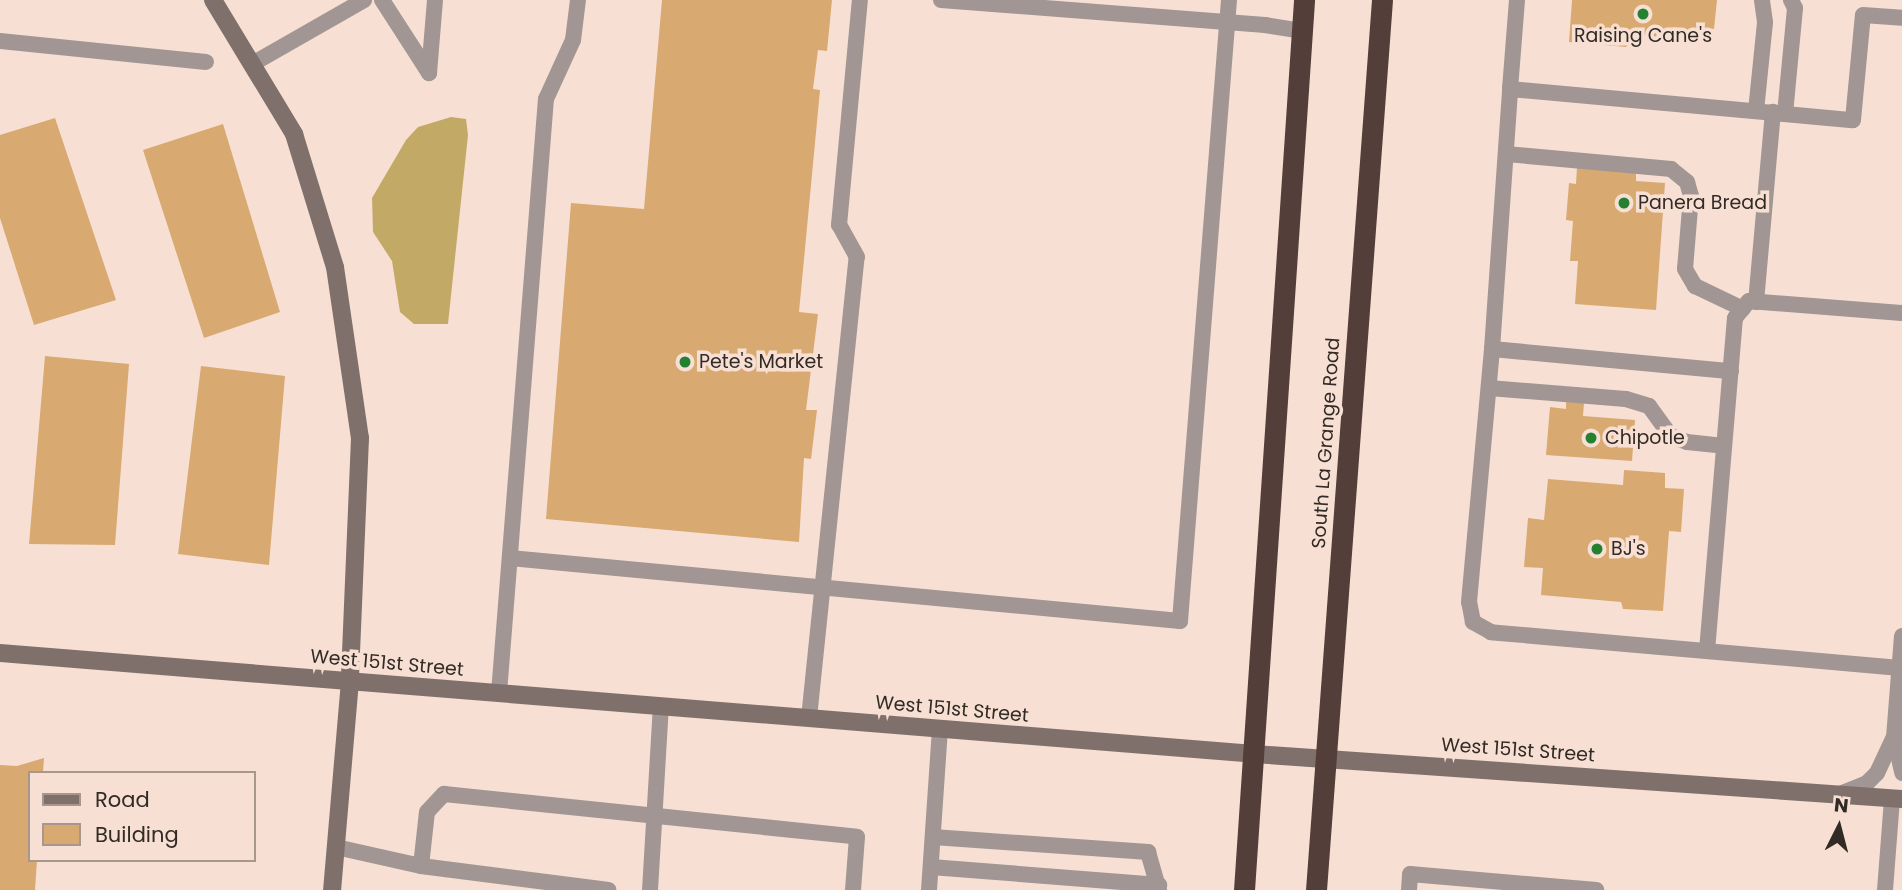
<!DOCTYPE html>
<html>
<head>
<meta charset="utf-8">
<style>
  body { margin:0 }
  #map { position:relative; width:1902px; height:890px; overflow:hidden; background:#f7e0d3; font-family:Poppins,sans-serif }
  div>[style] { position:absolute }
  .forest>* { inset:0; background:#c2aa66 }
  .building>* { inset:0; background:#d8a970 }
  .lane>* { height:16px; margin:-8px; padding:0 8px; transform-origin:8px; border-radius:8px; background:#a19693 }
  .secondary>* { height:18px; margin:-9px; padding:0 9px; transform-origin:9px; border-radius:9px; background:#80706c }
  .highway>* { height:21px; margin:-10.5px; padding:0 10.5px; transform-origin:10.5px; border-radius:10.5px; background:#533e39 }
  .dots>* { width:19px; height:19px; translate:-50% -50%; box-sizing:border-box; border:4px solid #f7e0d3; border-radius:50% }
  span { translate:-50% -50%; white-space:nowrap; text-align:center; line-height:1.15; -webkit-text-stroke:7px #f7e0d3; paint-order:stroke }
  .poi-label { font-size:19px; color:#322a25 }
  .left { translate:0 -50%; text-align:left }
  .street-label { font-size:19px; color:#322a25 }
  .legend { position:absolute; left:28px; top:771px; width:228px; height:91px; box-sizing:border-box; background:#f7e0d3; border:2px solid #a8978d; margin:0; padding:9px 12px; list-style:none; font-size:21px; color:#322a25 }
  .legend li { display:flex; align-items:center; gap:14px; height:35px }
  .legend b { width:35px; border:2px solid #a8978d }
  .north { position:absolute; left:1804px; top:792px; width:70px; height:70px; -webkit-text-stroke:5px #f7e0d3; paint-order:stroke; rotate:6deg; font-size:19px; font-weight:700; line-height:28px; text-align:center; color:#322a25 }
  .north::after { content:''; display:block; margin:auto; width:24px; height:32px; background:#322a25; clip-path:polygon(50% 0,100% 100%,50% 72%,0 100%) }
</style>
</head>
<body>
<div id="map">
  <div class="forest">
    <div style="clip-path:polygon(451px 117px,466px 119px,468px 135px,448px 324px,414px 324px,400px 312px,392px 261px,373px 232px,372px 198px,406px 140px,418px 127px)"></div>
  </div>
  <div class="building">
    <div style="clip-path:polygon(662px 0,832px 0,827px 51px,818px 50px,813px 89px,820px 90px,799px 312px,818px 314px,806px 410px,817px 410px,811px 459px,804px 458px,799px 542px,546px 519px,571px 203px,644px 209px)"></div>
    <div style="clip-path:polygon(1572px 0,1717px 0,1714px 29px,1700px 27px,1698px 41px,1641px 35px,1640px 44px,1630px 43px,1626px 47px,1569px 42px)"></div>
    <div style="clip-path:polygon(55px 118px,116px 300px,34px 325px,0 218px,0 135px)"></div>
    <div style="clip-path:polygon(223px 124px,280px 312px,204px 338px,143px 150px)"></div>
    <div style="clip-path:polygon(1577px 167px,1636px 172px,1636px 181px,1665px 183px,1656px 310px,1575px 304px,1578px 261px,1570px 261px,1573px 221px,1566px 220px,1569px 183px,1576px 184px)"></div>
    <div style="clip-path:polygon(45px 356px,129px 364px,115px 545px,29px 544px)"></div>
    <div style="clip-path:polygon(201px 366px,285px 376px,269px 565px,178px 554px)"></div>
    <div style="clip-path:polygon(1566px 401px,1584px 403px,1583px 416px,1635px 420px,1632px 461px,1546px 455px,1550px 407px,1566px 409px)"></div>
    <div style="clip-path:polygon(1624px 470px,1665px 473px,1665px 488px,1684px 489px,1681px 532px,1669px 531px,1663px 611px,1623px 609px,1621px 602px,1541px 595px,1543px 568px,1524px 567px,1528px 518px,1544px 520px,1548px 479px,1623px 485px)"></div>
    <div style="clip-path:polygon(44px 758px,43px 773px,30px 773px,30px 860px,37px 860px,35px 890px,0 890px,0 765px,17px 766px)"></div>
  </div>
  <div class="lane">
    <div style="left:382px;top:0;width:87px;rotate:57.2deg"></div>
    <div style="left:429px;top:73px;width:73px;rotate:-85.3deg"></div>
    <div style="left:941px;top:0;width:325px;rotate:4.4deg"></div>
    <div style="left:1265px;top:25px;width:37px;rotate:9deg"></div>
    <div style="left:0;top:41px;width:207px;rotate:5.8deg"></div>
    <div style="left:252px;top:64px;width:129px;rotate:-29.7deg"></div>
    <div style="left:1510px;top:89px;width:89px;rotate:-85.5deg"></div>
    <div style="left:1756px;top:111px;width:89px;rotate:-84.2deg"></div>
    <div style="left:1765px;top:22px;width:22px;rotate:-98deg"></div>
    <div style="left:1785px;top:114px;width:106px;rotate:-84.6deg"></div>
    <div style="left:1795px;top:8px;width:9px;rotate:-117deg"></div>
    <div style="left:1506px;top:154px;width:166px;rotate:5.2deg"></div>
    <div style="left:1671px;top:169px;width:21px;rotate:39deg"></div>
    <div style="left:1687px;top:182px;width:15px;rotate:74deg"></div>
    <div style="left:1691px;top:196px;width:73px;rotate:94.7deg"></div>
    <div style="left:1685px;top:269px;width:20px;rotate:60deg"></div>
    <div style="left:1695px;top:286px;width:53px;rotate:25.6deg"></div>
    <div style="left:1756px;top:302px;width:191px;rotate:-84.9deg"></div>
    <div style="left:1492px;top:349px;width:240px;rotate:5.3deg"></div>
    <div style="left:1489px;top:388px;width:137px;rotate:4.6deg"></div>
    <div style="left:1626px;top:399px;width:24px;rotate:17deg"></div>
    <div style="left:1649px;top:406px;width:37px;rotate:54deg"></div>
    <div style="left:1671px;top:436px;width:17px;rotate:21deg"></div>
    <div style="left:1687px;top:442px;width:37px;rotate:6deg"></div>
    <div style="left:510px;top:558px;width:673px;rotate:5.37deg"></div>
    <div style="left:1180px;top:621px;width:623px;rotate:-85.49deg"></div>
    <div style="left:1902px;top:636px;width:101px;rotate:94.5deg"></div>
    <div style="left:1894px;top:737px;width:37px;rotate:77deg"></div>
    <div style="left:1707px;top:651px;width:334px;rotate:-85.2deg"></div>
    <div style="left:1735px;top:318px;width:22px;rotate:-51deg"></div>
    <div style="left:1749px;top:301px;width:153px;rotate:4.5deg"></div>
    <div style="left:1900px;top:668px;width:411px;rotate:-175deg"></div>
    <div style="left:1491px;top:632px;width:21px;rotate:-151deg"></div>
    <div style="left:1473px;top:622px;width:20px;rotate:-101deg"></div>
    <div style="left:1469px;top:602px;width:254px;rotate:-84.8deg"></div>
    <div style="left:1492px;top:349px;width:261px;rotate:-86deg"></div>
    <div style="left:1510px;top:89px;width:344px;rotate:5.2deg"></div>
    <div style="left:1853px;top:120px;width:105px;rotate:-84.6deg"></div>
    <div style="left:1863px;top:15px;width:39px;rotate:4deg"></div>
    <div style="left:499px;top:693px;width:596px;rotate:-85.48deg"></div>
    <div style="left:546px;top:99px;width:65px;rotate:-65.4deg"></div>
    <div style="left:573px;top:40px;width:40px;rotate:-82.9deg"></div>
    <div style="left:809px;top:718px;width:463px;rotate:-84.1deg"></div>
    <div style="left:857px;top:257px;width:37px;rotate:-119deg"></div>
    <div style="left:839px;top:225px;width:226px;rotate:-84.7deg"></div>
    <div style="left:1840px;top:794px;width:29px;rotate:-22deg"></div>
    <div style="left:1867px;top:783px;width:14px;rotate:-45deg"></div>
    <div style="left:1877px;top:773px;width:38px;rotate:-65deg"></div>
    <div style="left:933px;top:837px;width:216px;rotate:4deg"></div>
    <div style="left:1148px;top:852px;width:40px;rotate:74deg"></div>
    <div style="left:336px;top:847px;width:87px;rotate:12.6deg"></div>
    <div style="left:421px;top:866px;width:189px;rotate:7.3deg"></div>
    <div style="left:421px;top:866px;width:54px;rotate:-83.7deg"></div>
    <div style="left:427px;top:812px;width:25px;rotate:-47deg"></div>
    <div style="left:444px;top:794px;width:415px;rotate:5.9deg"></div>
    <div style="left:857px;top:837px;width:53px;rotate:94.3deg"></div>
    <div style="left:931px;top:867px;width:229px;rotate:4.5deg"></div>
    <div style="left:650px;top:890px;width:184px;rotate:-86.6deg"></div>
    <div style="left:929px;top:890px;width:161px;rotate:-86.1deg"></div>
    <div style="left:1409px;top:890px;width:16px;rotate:-86deg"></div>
    <div style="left:1410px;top:874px;width:187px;rotate:4.9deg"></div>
    <div style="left:1885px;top:890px;width:92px;rotate:-85.6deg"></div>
  </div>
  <div class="secondary">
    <div style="left:213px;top:0;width:157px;rotate:58.8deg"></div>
    <div style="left:294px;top:134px;width:139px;rotate:72.9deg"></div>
    <div style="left:335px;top:267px;width:173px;rotate:81.7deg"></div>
    <div style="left:360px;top:438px;width:243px;rotate:92.4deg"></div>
    <div style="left:350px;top:681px;width:210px;rotate:94.9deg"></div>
    <div style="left:0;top:653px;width:1258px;rotate:4.6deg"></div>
    <div style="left:1254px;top:754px;width:650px;rotate:3.97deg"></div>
  </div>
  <div class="highway">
    <div style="left:1244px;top:890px;width:892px;rotate:-86.14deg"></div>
    <div style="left:1316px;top:890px;width:892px;rotate:-85.76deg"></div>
  </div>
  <div class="dots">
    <div style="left:1643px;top:14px;background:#258132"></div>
    <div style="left:1624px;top:203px;background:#258132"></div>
    <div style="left:685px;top:362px;background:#258132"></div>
    <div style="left:1591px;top:438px;background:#258132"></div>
    <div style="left:1597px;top:549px;background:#258132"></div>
  </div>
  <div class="poi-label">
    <span style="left:1643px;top:36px">Raising Cane's</span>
    <span class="left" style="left:1638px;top:203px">Panera Bread</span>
    <span class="left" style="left:699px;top:362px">Pete's Market</span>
    <span class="left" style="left:1605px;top:438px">Chipotle</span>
    <span class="left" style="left:1611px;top:549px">BJ's</span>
  </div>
  <div class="street-label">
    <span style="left:1326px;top:443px;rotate:-86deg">South La Grange Road</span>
    <span style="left:387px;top:663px;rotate:5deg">West 151st Street</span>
    <span style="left:952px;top:709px;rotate:5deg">West 151st Street</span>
    <span style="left:1518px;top:750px;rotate:4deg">West 151st Street</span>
  </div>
  <ul class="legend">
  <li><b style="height:9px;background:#80706c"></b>Road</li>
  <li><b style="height:19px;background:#d8a970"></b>Building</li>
  </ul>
  <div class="north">N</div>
</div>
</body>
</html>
